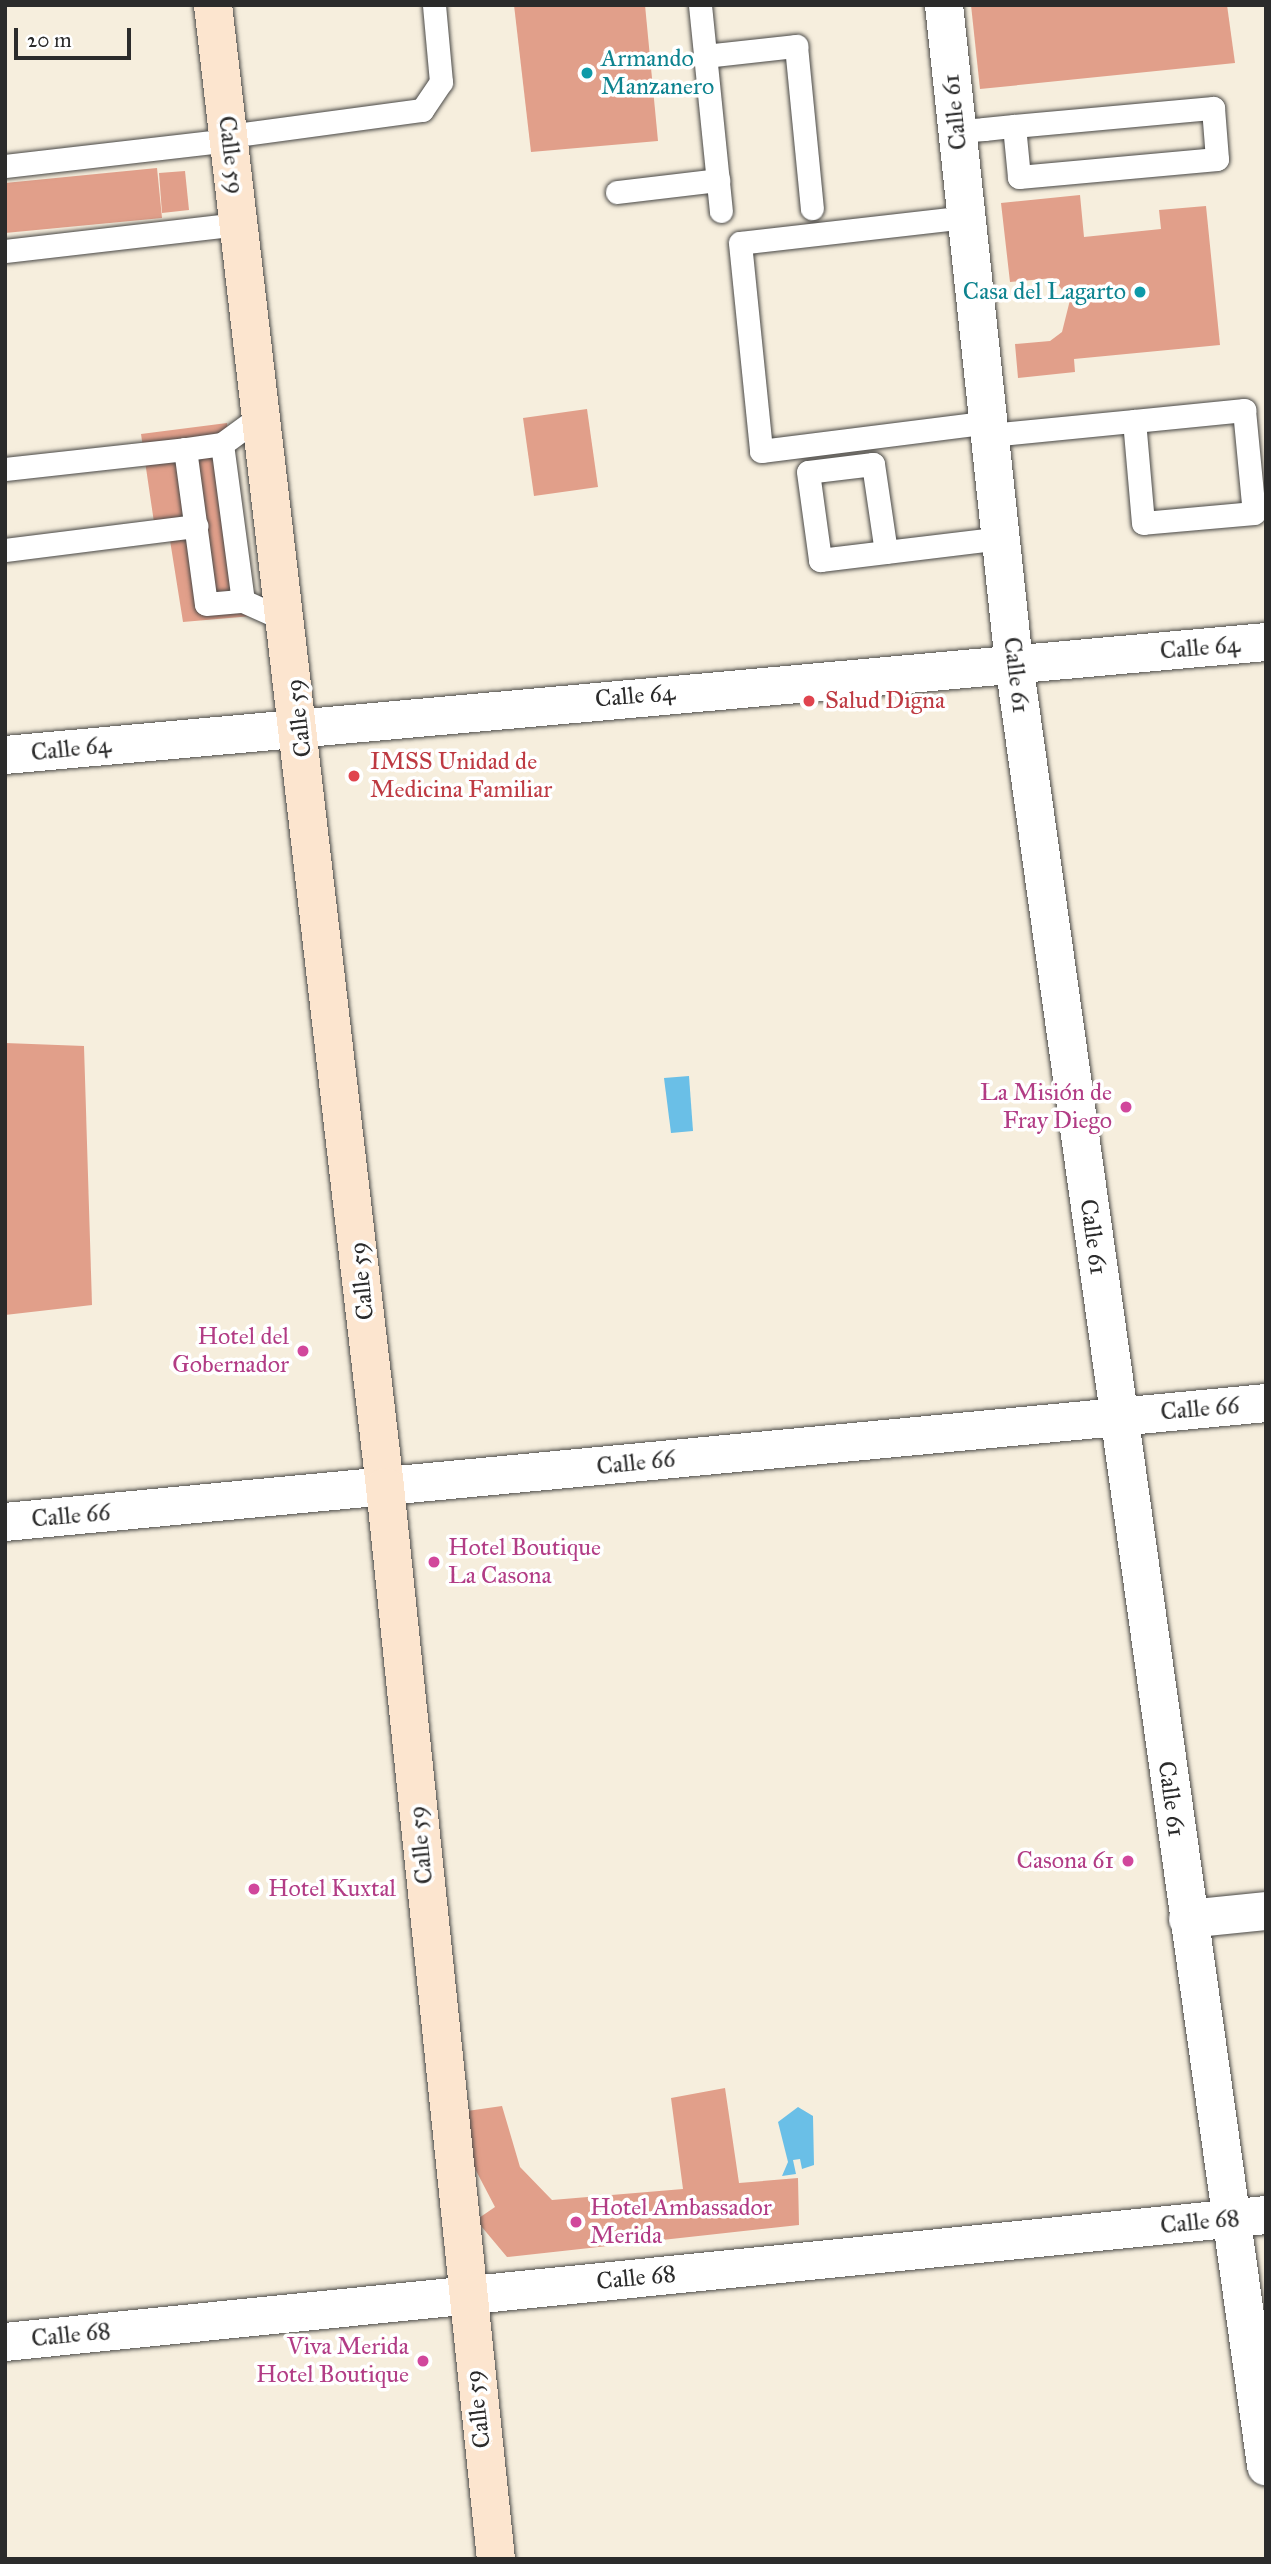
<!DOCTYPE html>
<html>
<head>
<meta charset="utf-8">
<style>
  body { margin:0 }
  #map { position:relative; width:1271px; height:2564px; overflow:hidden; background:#f6eedd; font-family:"IM FELL Great Primer",serif }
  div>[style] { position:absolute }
  .water>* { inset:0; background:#6abfe7 }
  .building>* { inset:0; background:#e19f8a }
  .roads { filter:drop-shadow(0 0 2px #494846) drop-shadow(0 0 2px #494846) }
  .service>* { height:23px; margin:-11.5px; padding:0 11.5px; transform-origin:11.5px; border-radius:11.5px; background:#fff }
  .minor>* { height:38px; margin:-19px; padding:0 19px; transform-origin:19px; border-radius:19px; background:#fff }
  .tertiary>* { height:38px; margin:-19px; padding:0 19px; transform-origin:19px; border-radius:19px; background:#fff }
  .secondary>* { height:38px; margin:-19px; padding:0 19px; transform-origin:19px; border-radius:19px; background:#fce5cf }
  .dots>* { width:19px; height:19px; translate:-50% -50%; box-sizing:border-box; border:4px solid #fff; border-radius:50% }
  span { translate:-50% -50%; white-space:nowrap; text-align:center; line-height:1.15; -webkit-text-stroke:7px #fff; paint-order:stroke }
  .culture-label { font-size:24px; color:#0d838f }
  .left { translate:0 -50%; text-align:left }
  .right { translate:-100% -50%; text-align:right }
  .street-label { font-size:24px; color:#2b2b2b }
  .health-label { font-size:24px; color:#be3a42 }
  .hotel-label { font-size:24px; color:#b23c85 }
  .frame { position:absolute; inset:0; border:7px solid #2b2b2b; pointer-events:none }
  .scale { position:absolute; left:14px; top:28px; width:117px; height:32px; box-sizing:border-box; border:4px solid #2b2b2b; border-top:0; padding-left:9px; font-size:21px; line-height:24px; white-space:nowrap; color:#2b2b2b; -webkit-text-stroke:5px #fff; paint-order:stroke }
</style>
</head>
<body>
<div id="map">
  <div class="water">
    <div style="clip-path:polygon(689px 1076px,693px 1131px,671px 1133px,664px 1078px)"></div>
    <div style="clip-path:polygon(798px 2107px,813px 2116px,814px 2165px,802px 2169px,800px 2159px,793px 2160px,796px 2174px,782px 2176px,788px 2162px,778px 2122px)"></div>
  </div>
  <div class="building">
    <div style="clip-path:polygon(514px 5px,645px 5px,658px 141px,531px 152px)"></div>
    <div style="clip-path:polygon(971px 5px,1227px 5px,1235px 63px,980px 89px)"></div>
    <div style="clip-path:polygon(157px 168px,162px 218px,5px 233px,5px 183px)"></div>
    <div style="clip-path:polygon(185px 171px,189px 210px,162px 213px,159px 173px)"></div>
    <div style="clip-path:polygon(1080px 195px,1084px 237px,1161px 229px,1159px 210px,1206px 206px,1220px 345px,1074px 359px,1075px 372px,1018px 378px,1015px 344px,1050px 341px,1062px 332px,1070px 300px,1053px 278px,1010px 282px,1001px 203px)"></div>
    <div style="clip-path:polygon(587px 409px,598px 487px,534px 496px,523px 418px)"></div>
    <div style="clip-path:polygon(227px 423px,252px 616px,183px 622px,169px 534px,156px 536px,141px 434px)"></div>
    <div style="clip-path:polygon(5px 1043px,84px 1046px,92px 1305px,5px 1315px)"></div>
    <div style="clip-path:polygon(725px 2088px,739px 2183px,798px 2178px,799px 2225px,507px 2257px,476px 2220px,495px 2207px,472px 2163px,460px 2112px,502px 2106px,520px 2167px,552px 2200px,683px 2189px,671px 2098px)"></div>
  </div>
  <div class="roads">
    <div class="service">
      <div style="left:700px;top:5px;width:207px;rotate:84.2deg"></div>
      <div style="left:705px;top:56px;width:92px;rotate:-6.3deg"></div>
      <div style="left:796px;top:46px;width:163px;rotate:84.4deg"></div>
      <div style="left:957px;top:131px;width:27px;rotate:-4deg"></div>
      <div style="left:984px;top:129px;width:30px;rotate:-6deg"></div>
      <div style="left:1014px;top:126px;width:200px;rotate:-5.2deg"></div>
      <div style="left:1213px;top:108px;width:51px;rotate:85.5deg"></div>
      <div style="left:1217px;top:159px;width:199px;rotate:174.8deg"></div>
      <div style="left:1019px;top:177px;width:51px;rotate:-95.6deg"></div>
      <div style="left:229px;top:136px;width:195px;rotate:-7.7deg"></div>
      <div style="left:422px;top:110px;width:34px;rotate:-56deg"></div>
      <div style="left:441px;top:82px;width:77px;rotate:-95.2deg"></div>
      <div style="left:5px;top:166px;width:226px;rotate:-6.6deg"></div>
      <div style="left:617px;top:192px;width:102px;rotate:-6.8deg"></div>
      <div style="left:967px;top:217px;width:228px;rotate:173.5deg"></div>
      <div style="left:740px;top:243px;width:209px;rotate:84.2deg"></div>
      <div style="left:761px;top:451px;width:230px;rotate:-7.2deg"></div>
      <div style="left:5px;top:251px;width:237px;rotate:-6.6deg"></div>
      <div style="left:263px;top:414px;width:51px;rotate:143.8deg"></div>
      <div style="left:222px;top:444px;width:158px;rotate:82.4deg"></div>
      <div style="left:243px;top:601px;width:49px;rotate:24deg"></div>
      <div style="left:990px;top:435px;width:145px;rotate:-5.6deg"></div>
      <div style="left:1134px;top:421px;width:111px;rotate:-5.7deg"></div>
      <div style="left:1244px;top:410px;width:103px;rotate:84.5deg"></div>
      <div style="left:1254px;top:513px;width:111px;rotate:174.9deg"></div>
      <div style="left:1143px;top:523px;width:102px;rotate:-95deg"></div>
      <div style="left:222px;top:444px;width:37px;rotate:172deg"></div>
      <div style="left:185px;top:449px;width:156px;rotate:82.3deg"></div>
      <div style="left:206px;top:604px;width:37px;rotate:-5deg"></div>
      <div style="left:5px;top:469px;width:181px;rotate:-6.3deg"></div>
      <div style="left:5px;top:550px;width:193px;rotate:-7.2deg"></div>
      <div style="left:886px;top:552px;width:89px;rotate:-98.4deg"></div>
      <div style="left:873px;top:464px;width:65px;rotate:173deg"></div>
      <div style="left:808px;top:472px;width:89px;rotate:82.2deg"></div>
      <div style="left:820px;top:560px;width:182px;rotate:-6.9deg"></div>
    </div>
    <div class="minor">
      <div style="left:1188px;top:1919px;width:78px;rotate:-5.9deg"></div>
      <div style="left:5px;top:2342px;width:1267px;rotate:-5.75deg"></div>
    </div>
    <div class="tertiary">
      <div style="left:944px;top:5px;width:662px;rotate:83.93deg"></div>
      <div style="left:1014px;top:663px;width:1821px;rotate:82.04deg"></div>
      <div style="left:5px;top:755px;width:1266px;rotate:-5.12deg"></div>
      <div style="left:5px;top:1522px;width:1267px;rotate:-5.39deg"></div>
    </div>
    <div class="secondary">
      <div style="left:213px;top:5px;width:1492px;rotate:83.38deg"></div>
      <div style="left:385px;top:1487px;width:1078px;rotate:84.09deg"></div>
    </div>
  </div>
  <div class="dots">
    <div style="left:587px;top:73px;background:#0f9aa8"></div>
    <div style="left:1140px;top:292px;background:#0f9aa8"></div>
    <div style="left:809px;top:701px;background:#e0444e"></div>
    <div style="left:354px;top:776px;background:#e0444e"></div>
    <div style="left:1126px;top:1107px;background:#d1479c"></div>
    <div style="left:303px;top:1351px;background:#d1479c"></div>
    <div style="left:434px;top:1562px;background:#d1479c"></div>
    <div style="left:1128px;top:1861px;background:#d1479c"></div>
    <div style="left:254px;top:1889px;background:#d1479c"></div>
    <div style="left:576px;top:2222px;background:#d1479c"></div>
    <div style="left:423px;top:2361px;background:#d1479c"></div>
  </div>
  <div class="culture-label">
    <span class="left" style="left:601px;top:73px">Armando<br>Manzanero</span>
    <span class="right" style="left:1126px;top:292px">Casa del Lagarto</span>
  </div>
  <div class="street-label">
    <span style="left:955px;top:112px;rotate:-96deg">Calle 61</span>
    <span style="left:231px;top:155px;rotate:83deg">Calle 59</span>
    <span style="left:1200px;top:648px;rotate:-5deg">Calle 64</span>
    <span style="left:1016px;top:675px;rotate:83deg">Calle 61</span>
    <span style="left:635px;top:696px;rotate:-5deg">Calle 64</span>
    <span style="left:299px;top:718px;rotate:-97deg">Calle 59</span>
    <span style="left:71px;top:749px;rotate:-6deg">Calle 64</span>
    <span style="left:1093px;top:1237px;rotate:82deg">Calle 61</span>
    <span style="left:362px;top:1281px;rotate:-96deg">Calle 59</span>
    <span style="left:1200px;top:1409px;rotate:-5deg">Calle 66</span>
    <span style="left:636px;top:1463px;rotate:-6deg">Calle 66</span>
    <span style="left:71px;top:1516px;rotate:-5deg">Calle 66</span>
    <span style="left:1171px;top:1799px;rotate:82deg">Calle 61</span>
    <span style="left:421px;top:1845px;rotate:-96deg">Calle 59</span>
    <span style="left:1200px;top:2222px;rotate:-6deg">Calle 68</span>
    <span style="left:636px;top:2278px;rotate:-6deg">Calle 68</span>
    <span style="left:71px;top:2335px;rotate:-6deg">Calle 68</span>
    <span style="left:478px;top:2409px;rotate:-97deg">Calle 59</span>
  </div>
  <div class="health-label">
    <span class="left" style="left:825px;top:701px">Salud Digna</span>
    <span class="left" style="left:370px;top:776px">IMSS Unidad de<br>Medicina Familiar</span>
  </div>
  <div class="hotel-label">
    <span class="right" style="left:1112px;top:1107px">La Misión de<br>Fray Diego</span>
    <span class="right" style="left:289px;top:1351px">Hotel del<br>Gobernador</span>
    <span class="left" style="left:448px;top:1562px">Hotel Boutique<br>La Casona</span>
    <span class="right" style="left:1114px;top:1861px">Casona 61</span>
    <span class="left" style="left:268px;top:1889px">Hotel Kuxtal</span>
    <span class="left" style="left:590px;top:2222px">Hotel Ambassador<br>Merida</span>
    <span class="right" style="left:409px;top:2361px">Viva Merida<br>Hotel Boutique</span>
  </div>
  <div class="frame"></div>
  <div class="scale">20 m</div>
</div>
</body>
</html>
